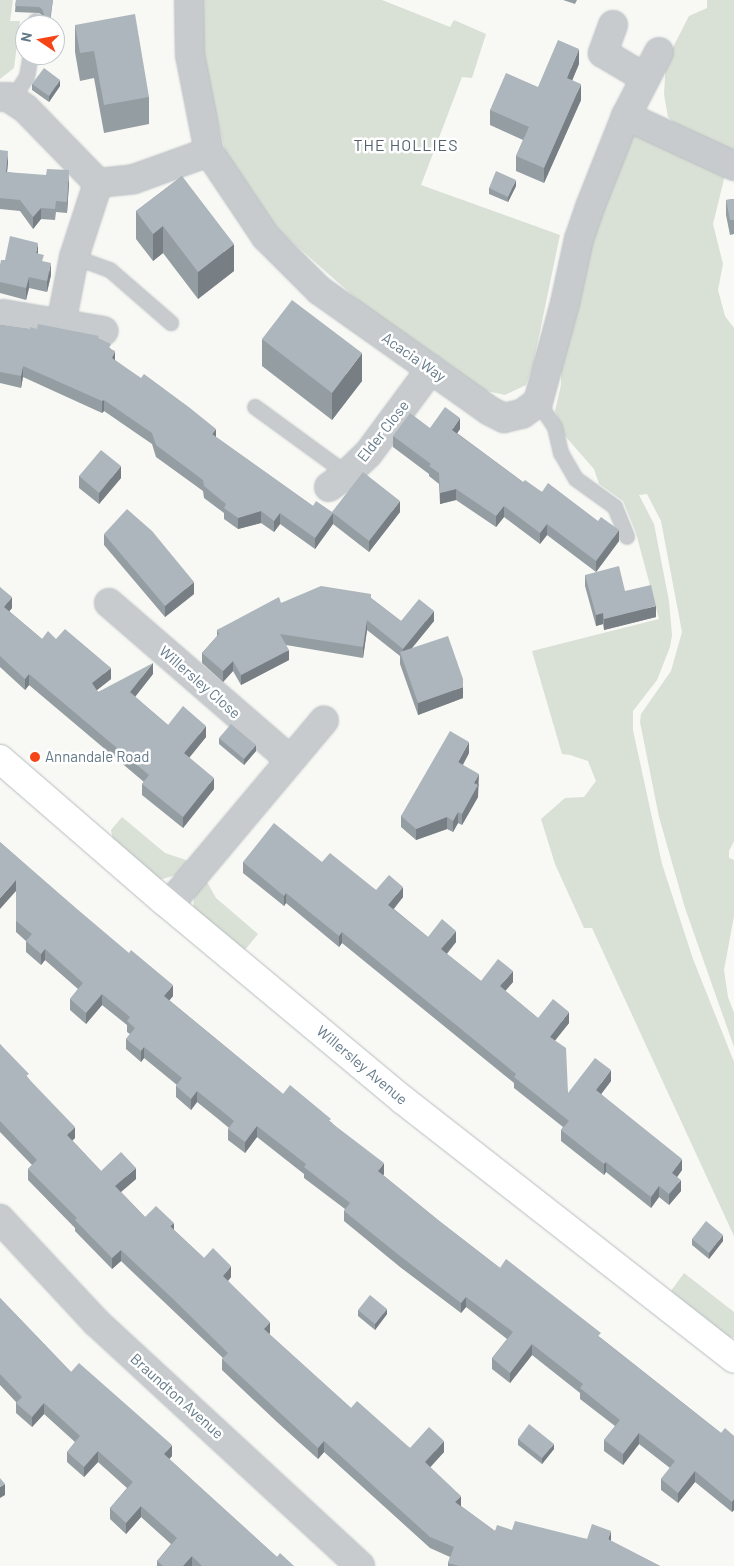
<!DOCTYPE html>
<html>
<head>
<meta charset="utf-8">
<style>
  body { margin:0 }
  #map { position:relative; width:734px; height:1566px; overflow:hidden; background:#f8f8f4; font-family:Barlow,sans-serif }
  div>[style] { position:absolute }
  .green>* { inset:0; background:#d9e0d5 }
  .roads { filter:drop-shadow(0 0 1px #b6bdc1) drop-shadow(0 0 1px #b6bdc1) }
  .lane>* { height:14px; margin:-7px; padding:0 7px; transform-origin:7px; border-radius:7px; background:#c7cbce }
  .street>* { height:28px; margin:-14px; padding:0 14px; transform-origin:14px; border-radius:14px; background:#c7cbce }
  .secondary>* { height:28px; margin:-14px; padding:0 14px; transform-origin:14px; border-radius:14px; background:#fff }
  .wall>* { inset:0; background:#949da2 }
  .shaded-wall>* { inset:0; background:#787f84 }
  .building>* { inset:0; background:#acb6bc }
  .dots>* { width:14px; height:14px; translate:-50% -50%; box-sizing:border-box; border:2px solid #fff; border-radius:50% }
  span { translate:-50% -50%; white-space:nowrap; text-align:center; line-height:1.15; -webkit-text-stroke:5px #fff; paint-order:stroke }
  .street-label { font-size:15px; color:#637988 }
  .poi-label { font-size:15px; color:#637988 }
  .left { translate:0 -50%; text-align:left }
  .neighbourhood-label { font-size:16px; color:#52626d; letter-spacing:1px }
  .north { position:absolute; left:15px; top:15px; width:50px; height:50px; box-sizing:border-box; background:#fff; border:1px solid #c1c9cf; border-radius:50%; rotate:282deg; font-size:14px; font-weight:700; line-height:20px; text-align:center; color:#637988 }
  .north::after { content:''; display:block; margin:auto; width:18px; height:22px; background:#f54517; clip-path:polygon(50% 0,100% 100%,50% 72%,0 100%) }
</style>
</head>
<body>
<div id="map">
  <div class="green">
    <div style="clip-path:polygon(0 0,13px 0,10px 21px,20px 21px,14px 68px,0 79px)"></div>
    <div style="clip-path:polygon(198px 0,382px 0,450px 27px,454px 20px,486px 34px,472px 78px,462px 77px,421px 185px,560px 235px,533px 365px,526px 385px,505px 395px,482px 390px,368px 309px,272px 224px,227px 158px,201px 56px)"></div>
    <div style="clip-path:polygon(707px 0,734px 0,734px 154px,682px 131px,668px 117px,664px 94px,666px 61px,689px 16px,707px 8px)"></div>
    <div style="clip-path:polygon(630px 132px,726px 171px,713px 224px,723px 264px,718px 290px,725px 316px,734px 328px,734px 841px,729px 851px,729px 858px,734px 860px,734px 916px,724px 970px,728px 997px,734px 1013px,734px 1047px,685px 908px,659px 817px,640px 722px,641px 714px,671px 671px,682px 632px,661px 521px,647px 494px,639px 495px,654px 524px,669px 601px,672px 635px,670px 647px,657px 680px,633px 711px,633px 730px,662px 864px,693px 959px,734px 1062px,734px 1236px,592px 928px,584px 928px,555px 864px,541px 819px,565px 798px,584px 797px,596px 781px,588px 761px,570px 755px,562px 754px,532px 651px,659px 619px,636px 533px,623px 501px,599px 484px,594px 469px,565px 436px,555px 411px,561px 385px,561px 351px,587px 242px)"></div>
    <div style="clip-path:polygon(122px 817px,165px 853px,186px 860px,190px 864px,176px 875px,159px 880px,113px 840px,111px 830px)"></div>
    <div style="clip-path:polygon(203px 875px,216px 898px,258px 934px,244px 951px,193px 908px,195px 888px)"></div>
    <div style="clip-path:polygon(684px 1273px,734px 1312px,734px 1338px,729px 1337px,671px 1291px)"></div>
  </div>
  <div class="roads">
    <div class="lane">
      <div style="left:35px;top:25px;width:4px;rotate:-76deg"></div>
      <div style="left:12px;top:100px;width:27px;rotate:-57deg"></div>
      <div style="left:27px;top:77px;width:22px;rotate:-80deg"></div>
      <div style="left:74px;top:257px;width:38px;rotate:20deg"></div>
      <div style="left:110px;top:270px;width:81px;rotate:41deg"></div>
      <div style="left:538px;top:402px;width:30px;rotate:56deg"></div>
      <div style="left:555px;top:427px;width:27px;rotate:77deg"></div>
      <div style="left:561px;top:453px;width:30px;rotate:60deg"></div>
      <div style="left:576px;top:479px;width:48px;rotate:35.7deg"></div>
      <div style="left:615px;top:507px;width:32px;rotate:68deg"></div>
      <div style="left:255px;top:407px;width:114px;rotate:36.1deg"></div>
    </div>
    <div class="street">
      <div style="left:189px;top:0;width:55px;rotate:89deg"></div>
      <div style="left:190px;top:55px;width:99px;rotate:78.9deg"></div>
      <div style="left:209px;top:152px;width:102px;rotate:56.2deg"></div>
      <div style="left:266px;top:237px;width:75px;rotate:45deg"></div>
      <div style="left:319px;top:290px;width:209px;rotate:35.3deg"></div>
      <div style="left:490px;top:411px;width:16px;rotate:27deg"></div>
      <div style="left:504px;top:418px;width:18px;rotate:-13deg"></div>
      <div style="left:522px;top:414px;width:20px;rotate:-37deg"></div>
      <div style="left:538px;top:402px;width:103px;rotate:-74.7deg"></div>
      <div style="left:565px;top:303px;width:66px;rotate:-77.7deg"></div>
      <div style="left:579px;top:239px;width:34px;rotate:-71deg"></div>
      <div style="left:590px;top:207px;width:98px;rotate:-68.4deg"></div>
      <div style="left:626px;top:116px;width:72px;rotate:-62.7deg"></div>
      <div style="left:613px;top:25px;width:30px;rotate:110deg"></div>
      <div style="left:603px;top:53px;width:49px;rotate:30.8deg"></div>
      <div style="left:0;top:97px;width:8px"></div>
      <div style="left:8px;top:97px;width:20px;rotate:33deg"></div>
      <div style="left:25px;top:108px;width:105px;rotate:45.8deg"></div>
      <div style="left:98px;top:183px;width:36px;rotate:-6deg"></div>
      <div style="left:134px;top:179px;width:80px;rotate:-19.8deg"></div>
      <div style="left:626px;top:116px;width:119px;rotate:24.8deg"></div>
      <div style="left:3px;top:314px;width:102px;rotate:9.6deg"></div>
      <div style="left:61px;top:324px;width:68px;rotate:-79deg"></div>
      <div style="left:74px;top:257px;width:78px;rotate:-72deg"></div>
      <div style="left:329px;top:487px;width:22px;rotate:-36deg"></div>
      <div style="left:347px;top:474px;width:29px;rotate:-44deg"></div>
      <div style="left:368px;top:454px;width:106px;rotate:-53.5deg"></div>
      <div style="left:109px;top:603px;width:240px;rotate:40.9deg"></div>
      <div style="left:169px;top:905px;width:241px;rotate:-50deg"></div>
      <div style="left:0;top:1219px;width:141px;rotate:47deg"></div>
      <div style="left:96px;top:1322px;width:359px;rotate:42.7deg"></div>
    </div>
    <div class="secondary">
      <div style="left:0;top:759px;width:217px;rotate:40.9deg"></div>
      <div style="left:164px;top:901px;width:311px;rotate:39.8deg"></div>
      <div style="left:403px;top:1100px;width:420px;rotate:38deg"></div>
    </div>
  </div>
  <div class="wall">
    <div style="clip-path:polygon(16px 0,53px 0,50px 23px,45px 22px,42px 15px,39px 13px,15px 12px)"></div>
    <div style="clip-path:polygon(563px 0,577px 0,575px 4px)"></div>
    <div style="clip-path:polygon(75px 25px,149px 97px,149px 124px,104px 133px,94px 78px,80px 81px,75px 52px)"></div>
    <div style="clip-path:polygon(579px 64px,572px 80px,581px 100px,544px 183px,516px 171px,516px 156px,523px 140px,490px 125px,490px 110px,538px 87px)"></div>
    <div style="clip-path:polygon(32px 84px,60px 86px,49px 102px,32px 90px)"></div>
    <div style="clip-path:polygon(0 150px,8px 162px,7px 172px,69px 182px,67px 213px,56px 212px,55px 220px,41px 219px,33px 229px,20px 211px,0 209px)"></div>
    <div style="clip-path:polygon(182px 176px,234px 271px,198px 299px,163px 253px,153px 261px,136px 239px,136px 211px)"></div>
    <div style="clip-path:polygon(516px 186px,508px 202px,489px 194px,489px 188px)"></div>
    <div style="clip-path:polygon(734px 199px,734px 234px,730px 235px,726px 215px,726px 200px)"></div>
    <div style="clip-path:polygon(38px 254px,51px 275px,47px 292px,29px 288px,26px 300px,0 293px,0 265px,5px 260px)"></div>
    <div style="clip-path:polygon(0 325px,99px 339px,111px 349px,115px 360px,216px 437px,313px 506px,332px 512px,400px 512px,369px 552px,333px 524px,315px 549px,280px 524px,274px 532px,261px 523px,238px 529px,224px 519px,224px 513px,204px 498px,203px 491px,156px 457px,152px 444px,104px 411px,102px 413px,23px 377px,21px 388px,0 383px)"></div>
    <div style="clip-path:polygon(262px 339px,362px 381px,332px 420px,262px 366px)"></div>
    <div style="clip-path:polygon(430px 428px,460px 429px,457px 433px,523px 482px,542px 492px,619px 541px,596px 572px,547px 535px,540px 544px,504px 517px,496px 527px,456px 500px,440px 504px,439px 484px,429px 476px,429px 474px,393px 447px,393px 436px)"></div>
    <div style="clip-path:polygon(79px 476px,121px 478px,99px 504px,79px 488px)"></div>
    <div style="clip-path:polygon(104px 534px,194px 594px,165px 617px,104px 545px)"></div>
    <div style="clip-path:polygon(585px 575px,625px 591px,656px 617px,604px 630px,603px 624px,596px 626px,585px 586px)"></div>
    <div style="clip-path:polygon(0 587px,12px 608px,9px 611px,42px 639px,56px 639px,111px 679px,97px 690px,98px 692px,153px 674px,135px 697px,168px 725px,206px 737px,189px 758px,214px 789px,183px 828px,142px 795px,142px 784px,144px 782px,29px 685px,25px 690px,0 667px)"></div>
    <div style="clip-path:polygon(371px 598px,401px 621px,434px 621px,412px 648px,463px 698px,418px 715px,400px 664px,400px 656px,367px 630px,363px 658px,286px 645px,289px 660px,241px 685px,233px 671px,223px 682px,202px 663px,202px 653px,217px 636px,217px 630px,281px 603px)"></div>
    <div style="clip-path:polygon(219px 738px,256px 751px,244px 765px,219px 744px)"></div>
    <div style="clip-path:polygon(469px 753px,463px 765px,479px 785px,478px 787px,478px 797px,462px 825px,458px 823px,453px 832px,447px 829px,416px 840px,401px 827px,401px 816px)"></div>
    <div style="clip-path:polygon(0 842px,173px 996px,169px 1000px,283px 1094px,331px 1122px,384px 1174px,383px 1175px,438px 1220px,500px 1268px,601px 1338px,721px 1433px,734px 1436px,734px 1510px,732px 1512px,695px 1482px,678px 1503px,661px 1490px,661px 1479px,670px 1468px,639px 1444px,623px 1465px,604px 1451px,604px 1440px,615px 1426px,580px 1399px,580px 1393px,532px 1355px,510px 1383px,492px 1369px,492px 1358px,507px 1339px,466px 1307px,461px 1313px,400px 1267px,344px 1221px,344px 1211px,345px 1209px,304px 1178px,304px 1174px,257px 1137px,245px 1153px,228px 1140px,228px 1129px,229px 1128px,217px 1118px,197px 1102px,191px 1110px,176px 1097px,176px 1086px,177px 1085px,144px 1058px,141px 1062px,126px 1049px,126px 1039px,130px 1034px,127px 1032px,127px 1025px,102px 1005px,86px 1024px,70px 1010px,70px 999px,78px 989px,45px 960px,41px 965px,26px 952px,26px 941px,16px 932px,16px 891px)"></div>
    <div style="clip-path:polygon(243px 862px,322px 862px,376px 890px,403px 897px,394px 909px,428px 937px,456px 942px,447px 954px,481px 981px,513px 982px,505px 991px,538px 1018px,569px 1023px,555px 1040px,568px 1093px,611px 1081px,601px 1094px,682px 1170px,677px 1177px,681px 1191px,669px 1205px,659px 1197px,651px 1208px,606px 1172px,604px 1175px,561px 1141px,561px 1130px,563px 1127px,514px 1088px,514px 1083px,342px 943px,339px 947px,286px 903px,284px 906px,243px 873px)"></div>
    <div style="clip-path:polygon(0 1044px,29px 1079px,75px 1138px,72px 1140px,101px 1171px,136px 1179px,121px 1192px,145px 1217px,174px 1230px,204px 1258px,231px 1277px,228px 1281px,270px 1333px,269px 1334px,351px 1408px,410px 1448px,444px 1452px,430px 1467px,461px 1506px,495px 1531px,512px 1530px,587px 1539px,611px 1541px,660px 1566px,448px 1566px,448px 1563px,450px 1557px,430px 1548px,324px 1452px,318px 1459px,277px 1422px,222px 1370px,222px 1359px,223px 1358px,121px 1261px,112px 1269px,75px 1231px,75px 1228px,28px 1180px,28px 1169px,32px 1165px,0 1132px)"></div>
    <div style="clip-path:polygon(692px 1239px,723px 1241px,709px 1259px,692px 1245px)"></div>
    <div style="clip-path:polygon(0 1298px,71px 1372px,172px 1456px,169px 1459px,277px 1557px,294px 1566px,157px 1566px,157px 1561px,171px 1544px,141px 1517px,126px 1534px,110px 1519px,110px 1508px,127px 1488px,98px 1462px,84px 1477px,67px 1462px,67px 1452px,75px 1442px,44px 1414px,32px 1427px,16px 1413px,16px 1402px,0 1385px)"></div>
    <div style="clip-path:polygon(358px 1310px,387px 1314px,375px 1330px,358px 1316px)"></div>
    <div style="clip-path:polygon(518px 1439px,554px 1449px,542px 1464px,518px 1445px)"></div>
  </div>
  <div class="shaded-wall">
    <div style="clip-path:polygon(579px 49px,579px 64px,567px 93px,567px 78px)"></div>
    <div style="clip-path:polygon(60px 80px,60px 86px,49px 102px,49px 96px)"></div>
    <div style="clip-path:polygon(581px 84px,581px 100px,544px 183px,544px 168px)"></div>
    <div style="clip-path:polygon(8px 151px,8px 162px,6px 183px,6px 172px)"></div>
    <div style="clip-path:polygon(69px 170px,69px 182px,67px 213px,67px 202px)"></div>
    <div style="clip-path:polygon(516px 180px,516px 186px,508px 202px,508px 197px)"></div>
    <div style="clip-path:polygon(41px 208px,41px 219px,33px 229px,33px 217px)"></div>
    <div style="clip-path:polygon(163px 226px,163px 253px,153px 261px,153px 234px)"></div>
    <div style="clip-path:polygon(38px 243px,38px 254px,36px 253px)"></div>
    <div style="clip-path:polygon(234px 244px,234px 271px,198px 299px,198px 272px)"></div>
    <div style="clip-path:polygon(51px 263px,51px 275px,47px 292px,47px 281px)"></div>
    <div style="clip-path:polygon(29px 277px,29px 288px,26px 300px,26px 288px)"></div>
    <div style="clip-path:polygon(115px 351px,115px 362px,112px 358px)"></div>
    <div style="clip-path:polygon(362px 353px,362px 381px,332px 420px,332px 393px)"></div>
    <div style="clip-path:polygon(23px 366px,23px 377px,21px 388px,21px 376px)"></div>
    <div style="clip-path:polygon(104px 400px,104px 411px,102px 413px,102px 401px)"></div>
    <div style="clip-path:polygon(460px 418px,460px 429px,452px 441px,452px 430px)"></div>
    <div style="clip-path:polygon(216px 429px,216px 440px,212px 434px)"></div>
    <div style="clip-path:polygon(121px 466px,121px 478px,99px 504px,99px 493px)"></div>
    <div style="clip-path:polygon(456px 489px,456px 500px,440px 504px,440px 493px)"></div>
    <div style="clip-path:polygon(400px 501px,400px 512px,369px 552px,369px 541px)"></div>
    <div style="clip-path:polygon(504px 506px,504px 517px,496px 527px,496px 516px)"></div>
    <div style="clip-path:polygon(261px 511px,261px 523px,238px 529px,238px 518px)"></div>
    <div style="clip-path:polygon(280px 513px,280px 524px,274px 532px,274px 521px)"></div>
    <div style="clip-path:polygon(333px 513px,333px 524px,315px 549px,315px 538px)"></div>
    <div style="clip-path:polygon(547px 524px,547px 535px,540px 544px,540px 533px)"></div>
    <div style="clip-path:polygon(619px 530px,619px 541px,596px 572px,596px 561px)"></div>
    <div style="clip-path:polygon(194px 582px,194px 594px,165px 617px,165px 606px)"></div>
    <div style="clip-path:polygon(12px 597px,12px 608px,4px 618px,4px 607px)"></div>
    <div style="clip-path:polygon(656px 606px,656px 617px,604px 630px,604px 619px)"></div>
    <div style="clip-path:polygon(434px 611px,434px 621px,403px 659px,403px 649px)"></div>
    <div style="clip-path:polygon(603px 613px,603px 624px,596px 626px,596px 615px)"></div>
    <div style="clip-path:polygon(367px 620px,367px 630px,363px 658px,363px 647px)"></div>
    <div style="clip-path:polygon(289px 650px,289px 660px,241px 685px,241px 675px)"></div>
    <div style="clip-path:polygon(233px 661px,233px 671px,223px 682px,223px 671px)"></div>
    <div style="clip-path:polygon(153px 663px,153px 674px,130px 703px,130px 692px)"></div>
    <div style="clip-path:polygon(111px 668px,111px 679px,92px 694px,92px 683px)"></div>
    <div style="clip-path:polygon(29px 674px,29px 685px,25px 690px,25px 679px)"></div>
    <div style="clip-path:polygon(463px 687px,463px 698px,418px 715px,418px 703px)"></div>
    <div style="clip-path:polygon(206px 726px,206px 737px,184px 764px,184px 753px)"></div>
    <div style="clip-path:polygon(469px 742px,469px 753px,458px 773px,458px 762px)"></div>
    <div style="clip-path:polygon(256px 745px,256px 751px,244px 765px,244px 759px)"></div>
    <div style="clip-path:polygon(479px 774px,478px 797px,462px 825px,462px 814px,474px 783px)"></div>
    <div style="clip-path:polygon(214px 778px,214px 789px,183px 828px,183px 817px)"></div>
    <div style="clip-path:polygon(458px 812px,458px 823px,453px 832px,453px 821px)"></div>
    <div style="clip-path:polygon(447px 817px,447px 829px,416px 840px,416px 829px)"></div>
    <div style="clip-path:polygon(16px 880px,16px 891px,0 909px,0 898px)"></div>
    <div style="clip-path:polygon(403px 887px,403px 897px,388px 915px,388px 905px)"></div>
    <div style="clip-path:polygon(286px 893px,286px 903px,284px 906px,284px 896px)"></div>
    <div style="clip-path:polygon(456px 931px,456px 942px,441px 960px,441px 949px)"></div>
    <div style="clip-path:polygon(342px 932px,342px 943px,339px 947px,339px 936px)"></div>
    <div style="clip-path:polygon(45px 949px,45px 960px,41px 965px,41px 954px)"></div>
    <div style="clip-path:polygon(513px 971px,513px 982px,500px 997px,500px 986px)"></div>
    <div style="clip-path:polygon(173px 985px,173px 996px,164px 1007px,164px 996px)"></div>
    <div style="clip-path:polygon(102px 994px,102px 1005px,86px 1024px,86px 1013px)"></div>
    <div style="clip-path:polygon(569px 1012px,569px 1023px,550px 1047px,550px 1037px)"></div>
    <div style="clip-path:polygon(144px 1047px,144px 1058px,141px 1062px,141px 1051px)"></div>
    <div style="clip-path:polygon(611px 1070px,611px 1081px,596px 1101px,596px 1090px)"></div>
    <div style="clip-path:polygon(197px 1091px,197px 1102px,191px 1110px,191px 1099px)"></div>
    <div style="clip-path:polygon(257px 1126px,257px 1137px,245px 1153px,245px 1142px)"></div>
    <div style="clip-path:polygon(75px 1127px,75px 1138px,67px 1146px,67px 1135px)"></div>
    <div style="clip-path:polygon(682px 1159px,682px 1170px,672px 1184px,672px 1173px)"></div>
    <div style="clip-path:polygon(606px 1162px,606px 1172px,604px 1175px,604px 1164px)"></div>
    <div style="clip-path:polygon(384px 1163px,384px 1174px,378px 1182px,378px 1171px)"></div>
    <div style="clip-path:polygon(136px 1168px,136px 1179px,115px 1197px,115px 1186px)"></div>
    <div style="clip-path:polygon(681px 1180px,681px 1191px,669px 1205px,669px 1194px)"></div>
    <div style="clip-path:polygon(659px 1186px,659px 1197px,651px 1208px,651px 1197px)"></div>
    <div style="clip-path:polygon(174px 1223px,174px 1234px,170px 1226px)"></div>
    <div style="clip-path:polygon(723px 1235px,723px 1241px,709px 1259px,709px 1253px)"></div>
    <div style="clip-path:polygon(121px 1250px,121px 1261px,112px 1269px,112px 1258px)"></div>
    <div style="clip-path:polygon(231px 1266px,231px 1277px,223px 1287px,223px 1276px)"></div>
    <div style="clip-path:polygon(466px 1297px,466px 1307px,461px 1313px,461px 1303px)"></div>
    <div style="clip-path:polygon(387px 1309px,387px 1314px,375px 1330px,375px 1324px)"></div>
    <div style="clip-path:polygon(270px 1322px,270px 1333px,264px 1340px,264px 1329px)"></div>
    <div style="clip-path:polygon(532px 1344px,532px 1355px,510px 1383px,510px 1373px)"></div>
    <div style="clip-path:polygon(44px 1403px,44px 1414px,32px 1427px,32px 1417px)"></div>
    <div style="clip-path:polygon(639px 1433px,639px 1444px,623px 1465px,623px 1454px)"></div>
    <div style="clip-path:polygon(324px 1441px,324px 1452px,318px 1459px,318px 1448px)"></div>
    <div style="clip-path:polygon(444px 1441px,444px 1452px,425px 1473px,425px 1462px)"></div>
    <div style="clip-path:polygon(554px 1444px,554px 1449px,542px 1464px,542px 1458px)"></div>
    <div style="clip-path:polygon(172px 1445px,172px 1456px,164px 1465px,164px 1454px)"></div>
    <div style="clip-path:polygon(98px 1451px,98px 1462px,84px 1477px,84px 1467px)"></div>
    <div style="clip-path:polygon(695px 1471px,695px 1482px,678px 1503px,678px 1493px)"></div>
    <div style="clip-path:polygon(5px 1484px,5px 1495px,0 1498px,0 1487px)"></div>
    <div style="clip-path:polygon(461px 1496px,461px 1507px,455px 1502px)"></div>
    <div style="clip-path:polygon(734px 1499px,734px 1510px,732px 1512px,732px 1502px)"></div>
    <div style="clip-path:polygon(141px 1506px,141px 1517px,126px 1534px,126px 1523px)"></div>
    <div style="clip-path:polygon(611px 1531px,611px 1542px,608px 1539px)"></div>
    <div style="clip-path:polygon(192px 1556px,192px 1566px,183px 1566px)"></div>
  </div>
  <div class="building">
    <div style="clip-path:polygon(16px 0,53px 0,50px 17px,45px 17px,42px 9px,39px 7px,15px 6px)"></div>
    <div style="clip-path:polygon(135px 14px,149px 97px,104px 105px,94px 51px,80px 53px,75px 25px)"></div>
    <div style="clip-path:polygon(558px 40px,579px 49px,567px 78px,581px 84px,544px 168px,516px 156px,529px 127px,490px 110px,506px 73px,538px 87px)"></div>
    <div style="clip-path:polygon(44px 68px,60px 80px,49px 96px,32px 84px)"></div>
    <div style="clip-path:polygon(0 150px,8px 151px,6px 172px,46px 175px,47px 169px,69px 170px,67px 202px,56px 201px,55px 209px,41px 208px,33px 217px,20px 200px,0 198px)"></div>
    <div style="clip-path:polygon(496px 171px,516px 180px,508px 197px,489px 188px)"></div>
    <div style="clip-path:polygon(182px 176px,234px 244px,198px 272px,163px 226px,153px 234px,136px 211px)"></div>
    <div style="clip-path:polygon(734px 199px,734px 220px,730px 220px,726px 200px)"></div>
    <div style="clip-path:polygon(10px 236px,38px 243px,36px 253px,44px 255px,42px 261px,51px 263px,47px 281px,29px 277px,26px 288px,0 282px,0 265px,1px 260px,5px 260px)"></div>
    <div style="clip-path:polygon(292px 300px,362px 353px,332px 393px,262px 339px)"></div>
    <div style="clip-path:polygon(38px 324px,99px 336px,98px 338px,111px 344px,109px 348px,115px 351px,112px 358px,141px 378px,144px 374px,190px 408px,216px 429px,212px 434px,313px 506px,316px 501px,332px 512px,363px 472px,400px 501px,369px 541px,333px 513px,315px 538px,280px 513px,274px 521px,261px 511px,238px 518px,224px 508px,226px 504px,204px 486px,203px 480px,156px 445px,152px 433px,104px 400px,102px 401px,23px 366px,21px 376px,0 372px,0 325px,30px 329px,30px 327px,37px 329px)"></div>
    <div style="clip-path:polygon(445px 407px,460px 418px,452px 430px,523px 482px,525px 480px,542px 492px,548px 483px,598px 521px,601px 517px,619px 530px,596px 561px,547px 524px,540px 533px,504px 506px,496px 516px,456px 489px,440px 493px,439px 473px,429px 466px,431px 464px,393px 436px,410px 413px,430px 428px)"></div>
    <div style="clip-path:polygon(101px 450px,121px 466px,99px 493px,79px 476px)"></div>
    <div style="clip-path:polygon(127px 509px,152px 531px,194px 582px,165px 606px,104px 534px)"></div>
    <div style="clip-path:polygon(619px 566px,625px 591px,651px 585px,656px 606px,604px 619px,603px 613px,596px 615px,585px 575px)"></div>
    <div style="clip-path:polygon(321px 586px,371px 594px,371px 598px,401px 621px,419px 599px,434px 611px,403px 649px,367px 620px,363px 647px,280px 634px,289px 650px,241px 675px,233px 661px,223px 671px,202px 653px,219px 634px,217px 630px,279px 597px,281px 603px)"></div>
    <div style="clip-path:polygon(0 587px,12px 597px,4px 607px,42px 639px,48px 631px,56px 639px,65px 629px,111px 668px,92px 683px,98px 692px,153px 663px,130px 692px,168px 725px,183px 706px,206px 726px,184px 753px,214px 778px,183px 817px,142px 784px,149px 775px,29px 674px,25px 679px,0 656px)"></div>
    <div style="clip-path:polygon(448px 636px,463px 679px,463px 687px,418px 703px,400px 652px)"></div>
    <div style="clip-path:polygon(231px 724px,256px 745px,244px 759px,219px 738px)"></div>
    <div style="clip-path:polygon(450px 731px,469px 742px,458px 762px,479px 774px,474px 783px,478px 785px,462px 814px,458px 812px,453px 821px,447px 817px,416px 829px,401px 816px)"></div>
    <div style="clip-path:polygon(274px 823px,322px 862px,330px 853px,376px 890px,389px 875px,403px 887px,388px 905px,428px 937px,442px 919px,456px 931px,441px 949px,481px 981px,498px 959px,513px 971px,500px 986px,538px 1018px,553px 999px,569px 1012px,550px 1037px,566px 1048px,568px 1093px,595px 1058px,611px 1070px,596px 1090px,682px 1159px,672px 1173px,681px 1180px,669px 1194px,659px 1186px,651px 1197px,606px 1162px,604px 1164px,561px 1130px,569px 1121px,514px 1077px,516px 1074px,342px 932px,339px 936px,286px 893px,284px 896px,243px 862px)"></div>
    <div style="clip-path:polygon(0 842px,77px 909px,129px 953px,131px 950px,173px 985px,164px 996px,283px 1094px,290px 1085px,331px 1119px,329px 1121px,384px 1163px,378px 1171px,438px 1220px,500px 1268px,506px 1259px,601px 1333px,598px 1336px,721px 1433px,725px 1428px,734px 1436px,734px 1499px,732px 1502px,695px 1471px,678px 1493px,661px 1479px,675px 1461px,639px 1433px,623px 1454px,604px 1440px,620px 1420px,580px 1388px,583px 1384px,532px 1344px,510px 1373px,492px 1358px,513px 1332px,466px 1297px,461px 1303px,400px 1256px,344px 1211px,350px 1203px,304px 1167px,306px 1164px,257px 1126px,245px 1142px,228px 1129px,234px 1121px,217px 1107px,197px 1091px,191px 1099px,176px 1086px,182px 1078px,144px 1047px,141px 1051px,126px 1039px,135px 1028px,127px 1021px,130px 1017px,102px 994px,86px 1013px,70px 999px,83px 983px,45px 949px,41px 954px,26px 941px,32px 934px,16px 921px,16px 880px,0 898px)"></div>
    <div style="clip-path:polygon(0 1044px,29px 1074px,26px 1076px,75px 1127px,67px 1135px,101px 1171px,121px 1152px,136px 1168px,115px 1186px,145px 1217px,156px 1206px,174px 1223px,170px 1226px,204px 1258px,213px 1248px,231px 1266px,223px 1276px,270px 1322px,264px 1329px,351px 1408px,357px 1401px,410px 1448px,429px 1427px,444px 1441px,425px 1462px,461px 1496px,455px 1502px,495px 1531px,497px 1525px,512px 1530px,515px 1521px,587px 1539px,592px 1524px,611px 1531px,608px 1539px,660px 1566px,459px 1566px,448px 1563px,454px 1547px,430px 1537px,324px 1441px,318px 1448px,222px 1359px,228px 1353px,172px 1298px,121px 1250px,112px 1258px,75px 1220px,77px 1218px,28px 1169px,37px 1160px,0 1121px)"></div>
    <div style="clip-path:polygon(706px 1221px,723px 1235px,709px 1253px,692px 1239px)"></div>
    <div style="clip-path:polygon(370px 1295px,387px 1309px,375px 1324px,358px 1310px)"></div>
    <div style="clip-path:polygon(0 1298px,71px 1372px,79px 1363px,172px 1445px,164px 1454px,277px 1557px,280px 1553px,294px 1566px,202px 1566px,192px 1556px,183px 1566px,163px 1566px,157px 1561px,177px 1538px,141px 1506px,126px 1523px,110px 1508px,133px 1482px,98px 1451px,84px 1467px,67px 1452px,80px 1436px,44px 1403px,32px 1417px,16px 1403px,22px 1397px,0 1374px)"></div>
    <div style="clip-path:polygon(529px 1424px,554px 1444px,542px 1458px,518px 1439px)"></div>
    <div style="clip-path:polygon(0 1478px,5px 1484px,0 1487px)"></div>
  </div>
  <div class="dots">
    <div style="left:35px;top:757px;background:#f54517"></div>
  </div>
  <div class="street-label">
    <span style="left:414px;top:357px;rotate:35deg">Acacia Way</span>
    <span style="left:383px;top:431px;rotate:-52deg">Elder Close</span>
    <span style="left:200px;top:682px;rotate:41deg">Willersley Close</span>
    <span style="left:362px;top:1065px;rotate:40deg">Willersley Avenue</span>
    <span style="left:177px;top:1396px;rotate:42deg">Braundton Avenue</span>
  </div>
  <div class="poi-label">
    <span class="left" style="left:45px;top:757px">Annandale Road</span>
  </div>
  <div class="neighbourhood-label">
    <span style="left:406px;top:145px">THE HOLLIES</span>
  </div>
  <div class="north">N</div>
</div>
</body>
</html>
